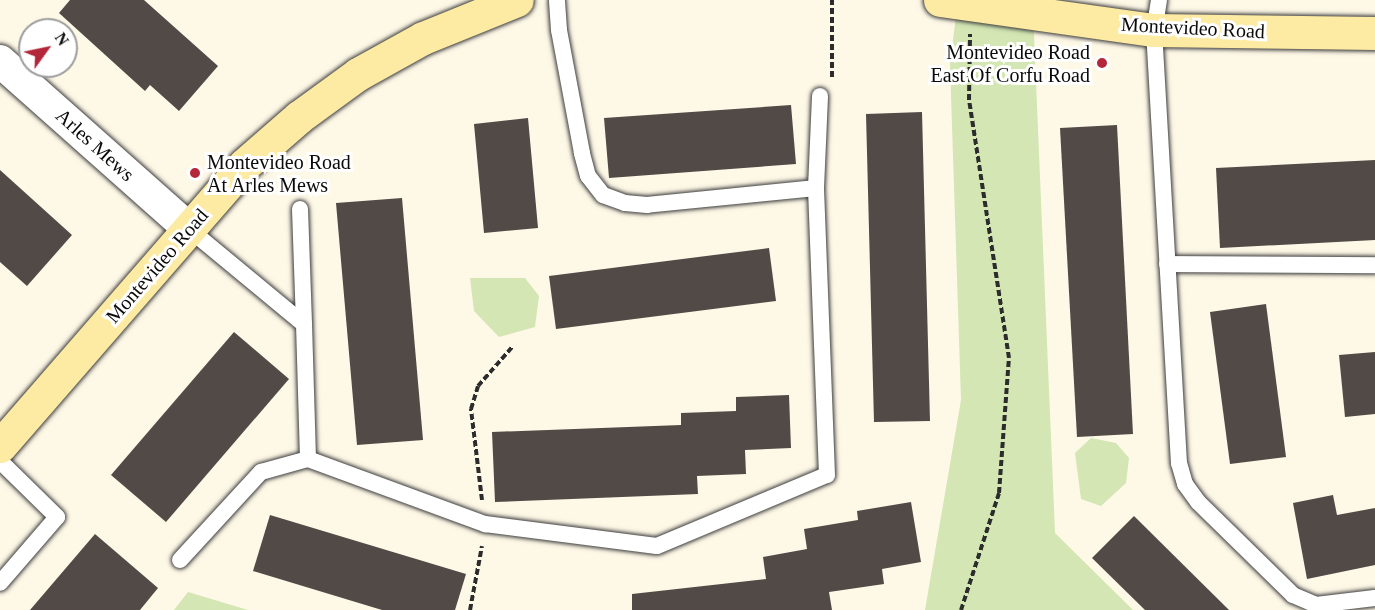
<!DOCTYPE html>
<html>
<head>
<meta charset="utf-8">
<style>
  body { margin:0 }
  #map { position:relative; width:1375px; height:610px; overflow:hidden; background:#fef8e7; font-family:Georgia,serif }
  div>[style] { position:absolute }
  .green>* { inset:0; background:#d3e6b3 }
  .building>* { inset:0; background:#524a46 }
  .path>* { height:4px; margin-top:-2px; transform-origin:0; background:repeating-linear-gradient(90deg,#2c2c2c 0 6px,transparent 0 9px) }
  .roads { filter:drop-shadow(0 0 2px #3d3d3d) drop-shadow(0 0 2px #3d3d3d) }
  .lane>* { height:16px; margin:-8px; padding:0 8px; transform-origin:8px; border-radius:8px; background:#fff }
  .street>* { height:32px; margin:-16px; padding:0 16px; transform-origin:16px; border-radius:16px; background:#fff }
  .secondary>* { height:33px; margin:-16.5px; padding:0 16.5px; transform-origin:16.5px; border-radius:16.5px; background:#fdeaa3 }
  .dots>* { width:16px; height:16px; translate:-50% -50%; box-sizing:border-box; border:3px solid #fff; border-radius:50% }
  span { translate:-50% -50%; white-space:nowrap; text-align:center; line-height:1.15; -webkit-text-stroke:6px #fff; paint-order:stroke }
  .street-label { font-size:20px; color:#0a0a0a }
  .poi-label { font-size:20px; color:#0a0a0a }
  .right { translate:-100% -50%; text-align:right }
  .left { translate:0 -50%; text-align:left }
  .north { position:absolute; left:18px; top:18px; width:60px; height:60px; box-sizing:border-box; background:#fff; border:2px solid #9d9d9d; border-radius:50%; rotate:57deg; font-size:16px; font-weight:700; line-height:24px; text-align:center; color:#0a0a0a }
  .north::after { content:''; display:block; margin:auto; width:21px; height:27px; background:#b4273b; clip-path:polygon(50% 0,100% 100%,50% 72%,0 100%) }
</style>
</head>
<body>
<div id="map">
  <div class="green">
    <div style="clip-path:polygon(958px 0,1037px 0,1034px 34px,1055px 533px,1133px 610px,925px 610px,961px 400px,950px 64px)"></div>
    <div style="clip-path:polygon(470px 278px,525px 278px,539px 296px,535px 327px,499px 337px,474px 311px)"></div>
    <div style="clip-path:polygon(1091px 438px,1116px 443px,1129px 458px,1126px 483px,1101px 506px,1081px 499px,1075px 453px)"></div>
    <div style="clip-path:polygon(188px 592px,248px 610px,174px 610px)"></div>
  </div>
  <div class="building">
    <div style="clip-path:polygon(70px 0,144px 0,218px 66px,179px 111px,150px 85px,145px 91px,59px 13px)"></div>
    <div style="clip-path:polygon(791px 105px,796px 164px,609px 178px,604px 118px)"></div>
    <div style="clip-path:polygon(922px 112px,930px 421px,874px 422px,866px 114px)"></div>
    <div style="clip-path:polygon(528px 118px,538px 228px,484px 233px,474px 124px)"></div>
    <div style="clip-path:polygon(1117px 125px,1133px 434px,1077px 437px,1060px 128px)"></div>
    <div style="clip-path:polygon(1375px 160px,1375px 240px,1220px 248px,1216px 168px)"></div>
    <div style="clip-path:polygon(0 170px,72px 235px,27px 286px,0 262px)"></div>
    <div style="clip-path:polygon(402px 198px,423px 440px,357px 445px,336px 203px)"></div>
    <div style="clip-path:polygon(769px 248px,776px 301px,556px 329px,549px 276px)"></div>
    <div style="clip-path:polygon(1266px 304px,1286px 457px,1230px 464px,1210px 312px)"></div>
    <div style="clip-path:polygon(234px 332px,289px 379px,166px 522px,111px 475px)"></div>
    <div style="clip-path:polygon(1375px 352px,1375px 414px,1345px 417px,1339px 355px)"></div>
    <div style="clip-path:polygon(789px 395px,791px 448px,745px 450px,746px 474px,697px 476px,698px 494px,495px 502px,492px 432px,681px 425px,681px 413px,736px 411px,736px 397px)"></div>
    <div style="clip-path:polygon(1333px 495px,1337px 515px,1375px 508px,1375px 565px,1307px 579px,1293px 503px)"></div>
    <div style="clip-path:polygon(911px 502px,921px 562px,882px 569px,884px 584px,829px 592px,832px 610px,632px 610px,632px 594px,766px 579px,763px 557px,807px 549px,804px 529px,858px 520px,857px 511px)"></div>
    <div style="clip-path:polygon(270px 515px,466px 574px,455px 610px,382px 610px,253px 571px)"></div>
    <div style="clip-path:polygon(1134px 516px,1229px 610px,1145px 610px,1092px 558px)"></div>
    <div style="clip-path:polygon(95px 534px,158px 588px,140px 610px,30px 610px)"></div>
  </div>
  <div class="path">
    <div style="left:832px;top:77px;width:77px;rotate:-90deg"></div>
    <div style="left:482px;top:500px;width:92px;rotate:-96.9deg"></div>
    <div style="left:471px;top:409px;width:24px;rotate:-73deg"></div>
    <div style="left:478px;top:386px;width:53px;rotate:-48.8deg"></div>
    <div style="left:470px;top:610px;width:65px;rotate:-79.4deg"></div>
    <div style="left:961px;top:610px;width:123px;rotate:-72deg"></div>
    <div style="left:999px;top:493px;width:135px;rotate:-85.8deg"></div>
    <div style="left:1009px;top:358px;width:261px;rotate:-98.8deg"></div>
    <div style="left:969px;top:100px;width:66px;rotate:-89.1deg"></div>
  </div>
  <div class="roads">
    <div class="lane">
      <div style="left:1159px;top:0;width:30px;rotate:99deg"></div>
      <div style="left:1154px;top:30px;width:434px;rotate:86.7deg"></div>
      <div style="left:1179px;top:463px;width:22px;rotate:74deg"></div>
      <div style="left:1185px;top:484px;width:22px;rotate:54deg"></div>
      <div style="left:1198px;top:502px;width:133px;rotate:44.4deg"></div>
      <div style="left:1293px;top:595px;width:25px;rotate:23deg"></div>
      <div style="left:1316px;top:605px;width:59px;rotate:-6.8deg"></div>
      <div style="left:816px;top:188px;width:92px;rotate:-87.5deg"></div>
      <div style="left:300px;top:209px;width:115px;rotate:88deg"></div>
      <div style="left:189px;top:229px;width:149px;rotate:39.6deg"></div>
      <div style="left:304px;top:324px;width:135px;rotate:88.3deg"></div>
      <div style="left:308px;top:459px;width:189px;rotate:20.2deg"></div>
      <div style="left:485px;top:524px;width:173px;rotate:7.3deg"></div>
      <div style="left:657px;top:546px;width:184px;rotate:-22.7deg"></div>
      <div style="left:827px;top:475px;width:287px;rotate:-92.2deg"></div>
      <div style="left:816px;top:188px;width:170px;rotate:174.3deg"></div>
      <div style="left:647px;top:205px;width:22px;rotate:-175deg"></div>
      <div style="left:625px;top:203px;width:23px;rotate:-160deg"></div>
      <div style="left:603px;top:195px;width:24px;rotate:-128deg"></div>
      <div style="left:588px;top:176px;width:24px;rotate:-105deg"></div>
      <div style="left:582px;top:153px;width:125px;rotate:-100.6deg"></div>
      <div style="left:559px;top:30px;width:30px;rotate:-94deg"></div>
      <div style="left:1167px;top:264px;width:208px;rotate:0.3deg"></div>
      <div style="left:0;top:461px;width:80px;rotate:44.5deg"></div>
      <div style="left:57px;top:517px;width:87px;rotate:130.8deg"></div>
      <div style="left:180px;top:560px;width:120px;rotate:-47.4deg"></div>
      <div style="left:261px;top:472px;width:49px;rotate:-15.5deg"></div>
    </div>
    <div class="street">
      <div style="left:0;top:61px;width:253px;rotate:41.6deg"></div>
    </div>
    <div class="secondary">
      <div style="left:940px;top:0;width:216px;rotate:8deg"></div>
      <div style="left:1154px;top:30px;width:221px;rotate:0.8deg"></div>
      <div style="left:0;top:446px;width:372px;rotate:-49deg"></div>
      <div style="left:244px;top:165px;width:73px;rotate:-41.1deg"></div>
      <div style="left:299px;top:117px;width:73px;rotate:-36.1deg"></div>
      <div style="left:358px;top:74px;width:74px;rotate:-29deg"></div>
      <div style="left:423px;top:38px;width:101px;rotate:-22deg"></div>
    </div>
  </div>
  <div class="dots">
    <div style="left:1102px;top:63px;background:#b4273b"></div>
    <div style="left:195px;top:173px;background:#b4273b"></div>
  </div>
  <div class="street-label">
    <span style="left:1193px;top:28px;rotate:3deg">Montevideo Road</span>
    <span style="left:95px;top:145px;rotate:42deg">Arles Mews</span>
    <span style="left:157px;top:266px;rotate:-49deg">Montevideo Road</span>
  </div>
  <div class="poi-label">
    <span class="right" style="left:1090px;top:64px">Montevideo Road<br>East Of Corfu Road</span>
    <span class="left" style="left:207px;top:174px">Montevideo Road<br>At Arles Mews</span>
  </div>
  <div class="north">N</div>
</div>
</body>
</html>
